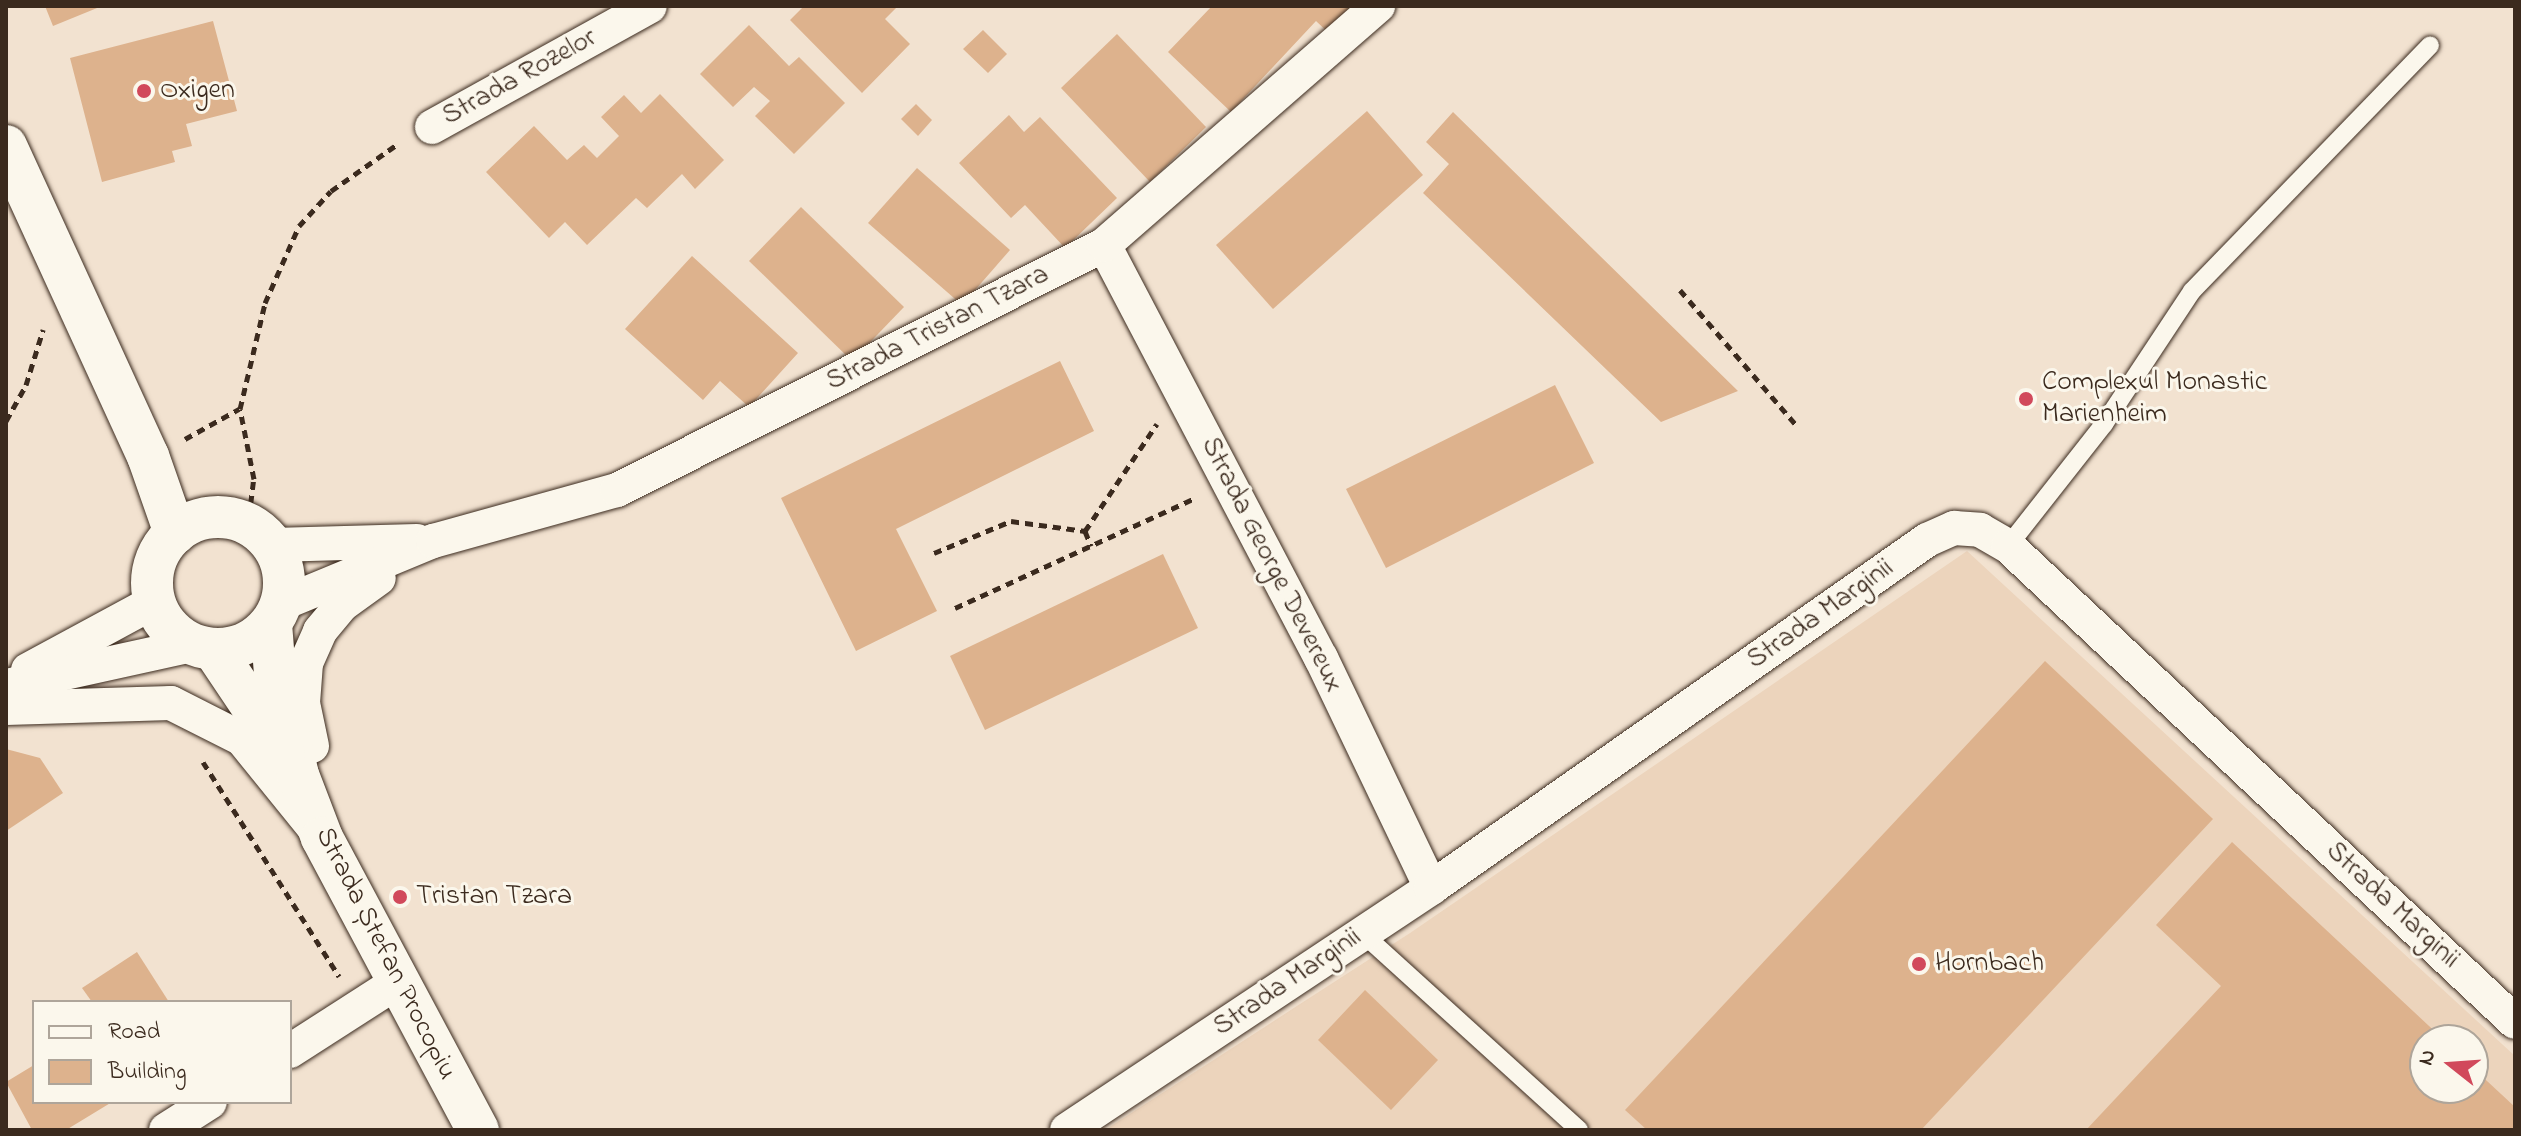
<!DOCTYPE html>
<html>
<head>
<meta charset="utf-8">
<style>
  body { margin:0 }
  #map { position:relative; width:2521px; height:1136px; overflow:hidden; background:#f2e2d0; font-family:"Indie Flower",sans-serif }
  div>[style] { position:absolute }
  .built>* { inset:0; background:#ecd4bc }
  .building>* { inset:0; background:#ddb28d }
  .path>* { height:5px; margin-top:-2.5px; transform-origin:0; background:repeating-linear-gradient(90deg,#3b2a1e 0 8px,transparent 0 14px) }
  .roads { filter:drop-shadow(0 0 2px #3b2a1e) drop-shadow(0 0 2px #3b2a1e) }
  .service>* { height:18px; margin:-9px; padding:0 9px; transform-origin:9px; border-radius:9px; background:#fbf7ec }
  .minor>* { height:34px; margin:-17px; padding:0 17px; transform-origin:17px; border-radius:17px; background:#fbf7ec }
  .tertiary>* { height:42px; margin:-21px; padding:0 21px; transform-origin:21px; border-radius:21px; background:#fbf7ec }
  .tertiary>.ring { margin:-21px; padding:0; box-sizing:content-box; background:none; border:42px solid #fbf7ec; border-radius:50% }
  .dots>* { width:22px; height:22px; translate:-50% -50%; box-sizing:border-box; border:4px solid #fbf7ec; border-radius:50% }
  span { translate:-50% -50%; white-space:nowrap; text-align:center; line-height:1.15; -webkit-text-stroke:6px #fbf7ec; paint-order:stroke }
  .street-label { font-size:28px; color:#3b2a1e }
  .poi-label { font-size:28px; color:#3b2a1e }
  .left { translate:0 -50%; text-align:left }
  .frame { position:absolute; inset:0; border:8px solid #3b2a1e; pointer-events:none }
  .legend { position:absolute; left:32px; top:1000px; width:260px; height:104px; box-sizing:border-box; background:#fbf7ec; border:2px solid #aea59a; margin:0; padding:10px 14px; list-style:none; font-size:24px; color:#3b2a1e }
  .legend li { display:flex; align-items:center; gap:16px; height:40px }
  .legend b { width:40px; border:2px solid #aea59a }
  .north { position:absolute; left:2409px; top:1024px; width:80px; height:80px; box-sizing:border-box; background:#fbf7ec; border:2px solid #aea59a; border-radius:50%; rotate:287deg; font-size:22px; font-weight:700; line-height:32px; text-align:center; color:#3b2a1e }
  .north::after { content:''; display:block; margin:auto; width:28px; height:36px; background:#d1495b; clip-path:polygon(50% 0,100% 100%,50% 72%,0 100%) }
</style>
</head>
<body>
<div id="map">
  <div class="built">
    <div style="clip-path:polygon(evenodd,1967px 551px,2515px 1056px,2515px 1130px,1105px 1130px,1410px 933px,1967px 551px,2425px 1040px,2473px 1040px,2473px 1088px,2425px 1088px,2425px 1040px)"></div>
  </div>
  <div class="building">
    <div style="clip-path:polygon(45px 6px,102px 6px,53px 26px)"></div>
    <div style="clip-path:polygon(804px 6px,898px 6px,885px 19px,910px 44px,862px 93px,790px 20px)"></div>
    <div style="clip-path:polygon(1212px 6px,1363px 6px,1334px 38px,1316px 21px,1231px 112px,1168px 52px)"></div>
    <div style="clip-path:polygon(213px 21px,237px 111px,186px 124px,192px 146px,172px 151px,175px 162px,102px 182px,70px 58px)"></div>
    <div style="clip-path:polygon(749px 25px,789px 66px,799px 57px,845px 103px,794px 154px,755px 116px,770px 101px,754px 87px,733px 107px,700px 74px)"></div>
    <div style="clip-path:polygon(983px 30px,1007px 54px,988px 73px,963px 49px)"></div>
    <div style="clip-path:polygon(1117px 34px,1206px 127px,1150px 182px,1061px 88px)"></div>
    <div style="clip-path:polygon(660px 94px,724px 160px,695px 189px,682px 174px,647px 208px,636px 198px,587px 245px,565px 222px,549px 238px,486px 172px,534px 126px,567px 160px,584px 145px,597px 158px,619px 136px,601px 117px,624px 95px,641px 113px)"></div>
    <div style="clip-path:polygon(916px 104px,932px 120px,918px 136px,901px 119px)"></div>
    <div style="clip-path:polygon(1367px 111px,1423px 175px,1273px 309px,1216px 245px)"></div>
    <div style="clip-path:polygon(1453px 112px,1738px 391px,1661px 422px,1423px 193px,1449px 164px,1426px 142px)"></div>
    <div style="clip-path:polygon(1009px 115px,1024px 132px,1040px 117px,1117px 198px,1065px 248px,1025px 205px,1011px 218px,959px 163px)"></div>
    <div style="clip-path:polygon(917px 168px,1010px 250px,962px 305px,868px 223px)"></div>
    <div style="clip-path:polygon(801px 207px,904px 307px,852px 361px,749px 261px)"></div>
    <div style="clip-path:polygon(692px 256px,798px 353px,749px 407px,720px 381px,703px 400px,625px 329px)"></div>
    <div style="clip-path:polygon(1060px 361px,1094px 431px,896px 529px,937px 611px,856px 651px,781px 498px)"></div>
    <div style="clip-path:polygon(1555px 385px,1594px 463px,1386px 568px,1346px 489px)"></div>
    <div style="clip-path:polygon(1163px 554px,1198px 628px,985px 730px,950px 656px)"></div>
    <div style="clip-path:polygon(2045px 661px,2213px 819px,1921px 1130px,1647px 1130px,1625px 1110px)"></div>
    <div style="clip-path:polygon(6px 749px,40px 758px,63px 793px,6px 831px)"></div>
    <div style="clip-path:polygon(2232px 842px,2444px 1040px,2425px 1040px,2425px 1088px,2473px 1088px,2473px 1068px,2515px 1107px,2515px 1130px,2086px 1130px,2221px 986px,2156px 925px)"></div>
    <div style="clip-path:polygon(137px 952px,169px 1002px,92px 1002px,82px 988px)"></div>
    <div style="clip-path:polygon(1365px 990px,1438px 1060px,1391px 1110px,1318px 1040px)"></div>
    <div style="clip-path:polygon(34px 1065px,34px 1102px,112px 1102px,66px 1130px,32px 1130px,6px 1082px)"></div>
  </div>
  <div class="path">
    <div style="left:1680px;top:290px;width:179px;rotate:49.3deg"></div>
    <div style="left:6px;top:421px;width:41px;rotate:-60.9deg"></div>
    <div style="left:26px;top:385px;width:58px;rotate:-72.8deg"></div>
    <div style="left:185px;top:439px;width:62px;rotate:-29.1deg"></div>
    <div style="left:249px;top:517px;width:38px;rotate:-83deg"></div>
    <div style="left:254px;top:479px;width:71px;rotate:-101.3deg"></div>
    <div style="left:240px;top:409px;width:109px;rotate:-76.7deg"></div>
    <div style="left:265px;top:303px;width:84px;rotate:-66.2deg"></div>
    <div style="left:299px;top:226px;width:47px;rotate:-47.6deg"></div>
    <div style="left:331px;top:191px;width:83px;rotate:-35.2deg"></div>
    <div style="left:1085px;top:531px;width:16px;rotate:68deg"></div>
    <div style="left:934px;top:553px;width:83px;rotate:-22.6deg"></div>
    <div style="left:1011px;top:521px;width:75px;rotate:7.7deg"></div>
    <div style="left:1085px;top:531px;width:129px;rotate:-56.1deg"></div>
    <div style="left:955px;top:608px;width:264px;rotate:-24.6deg"></div>
    <div style="left:203px;top:762px;width:254px;rotate:57.6deg"></div>
  </div>
  <div class="roads">
    <div class="service">
      <div style="left:2008px;top:546px;width:155px;rotate:-51.8deg"></div>
      <div style="left:2104px;top:424px;width:159px;rotate:-56.5deg"></div>
      <div style="left:2192px;top:291px;width:342px;rotate:-45.9deg"></div>
      <div style="left:1362px;top:933px;width:293px;rotate:42.2deg"></div>
    </div>
    <div class="minor">
      <div style="left:432px;top:127px;width:249px;rotate:-29deg"></div>
      <div style="left:1104px;top:245px;width:467px;rotate:62.3deg"></div>
      <div style="left:1321px;top:658px;width:255px;rotate:64.4deg"></div>
      <div style="left:273px;top:545px;width:144px;rotate:-1.6deg"></div>
      <div style="left:281px;top:604px;width:165px;rotate:-22.5deg"></div>
      <div style="left:433px;top:541px;width:191px;rotate:-15.5deg"></div>
      <div style="left:617px;top:490px;width:545px;rotate:-26.71deg"></div>
      <div style="left:1104px;top:245px;width:364px;rotate:-41.1deg"></div>
      <div style="left:28px;top:670px;width:143px;rotate:-28.4deg"></div>
      <div style="left:6px;top:686px;width:191px;rotate:-12.4deg"></div>
      <div style="left:6px;top:708px;width:165px;rotate:-1.7deg"></div>
      <div style="left:171px;top:703px;width:80px;rotate:26.9deg"></div>
      <div style="left:242px;top:739px;width:114px;rotate:51deg"></div>
      <div style="left:312px;top:746px;width:44px;rotate:-101.8deg"></div>
      <div style="left:303px;top:703px;width:40px;rotate:-85.7deg"></div>
      <div style="left:306px;top:663px;width:35px;rotate:-66deg"></div>
      <div style="left:320px;top:631px;width:35px;rotate:-50deg"></div>
      <div style="left:343px;top:604px;width:44px;rotate:-35.8deg"></div>
      <div style="left:290px;top:1051px;width:126px;rotate:-32.7deg"></div>
      <div style="left:166px;top:1130px;width:52px;rotate:-32.5deg"></div>
      <div style="left:1067px;top:1130px;width:437px;rotate:-33.6deg"></div>
      <div style="left:1431px;top:888px;width:606px;rotate:-35.05deg"></div>
      <div style="left:1927px;top:540px;width:30px;rotate:-24deg"></div>
      <div style="left:1954px;top:528px;width:26px;rotate:4deg"></div>
      <div style="left:1980px;top:530px;width:32px;rotate:30deg"></div>
      <div style="left:2008px;top:546px;width:695px;rotate:43.19deg"></div>
    </div>
    <div class="tertiary">
      <div style="left:6px;top:146px;width:341px;rotate:65.4deg"></div>
      <div style="left:148px;top:456px;width:82px;rotate:70.7deg"></div>
      <div class="ring" style="left:152px;top:517px;width:90px;height:90px"></div>
      <div style="left:271px;top:624px;width:50px;rotate:85.4deg"></div>
      <div style="left:275px;top:674px;width:104px;rotate:77.2deg"></div>
      <div style="left:298px;top:775px;width:67px;rotate:69.1deg"></div>
      <div style="left:322px;top:838px;width:331px;rotate:61.9deg"></div>
      <div style="left:214px;top:650px;width:125px;rotate:56.1deg"></div>
    </div>
  </div>
  <div class="dots">
    <div style="left:144px;top:91px;background:#d1495b"></div>
    <div style="left:2026px;top:399px;background:#d1495b"></div>
    <div style="left:400px;top:897px;background:#d1495b"></div>
    <div style="left:1919px;top:964px;background:#d1495b"></div>
  </div>
  <div class="street-label">
    <span style="left:520px;top:78px;rotate:-29deg">Strada Rozelor</span>
    <span style="left:938px;top:329px;rotate:-27deg">Strada Tristan Tzara</span>
    <span style="left:1271px;top:565px;rotate:63deg">Strada George Devereux</span>
    <span style="left:1821px;top:615px;rotate:-35deg">Strada Marginii</span>
    <span style="left:2392px;top:906px;rotate:43deg">Strada Marginii</span>
    <span style="left:385px;top:954px;rotate:63deg">Strada Ștefan Procopiu</span>
    <span style="left:1288px;top:983px;rotate:-34deg">Strada Marginii</span>
  </div>
  <div class="poi-label">
    <span class="left" style="left:160px;top:91px">Oxigen</span>
    <span class="left" style="left:2042px;top:399px">Complexul Monastic<br>Marienheim</span>
    <span class="left" style="left:416px;top:897px">Tristan Tzara</span>
    <span class="left" style="left:1935px;top:964px">Hornbach</span>
  </div>
  <div class="frame"></div>
  <ul class="legend">
  <li><b style="height:10px;background:#fbf7ec"></b>Road</li>
  <li><b style="height:22px;background:#ddb28d"></b>Building</li>
  </ul>
  <div class="north">N</div>
</div>
</body>
</html>
